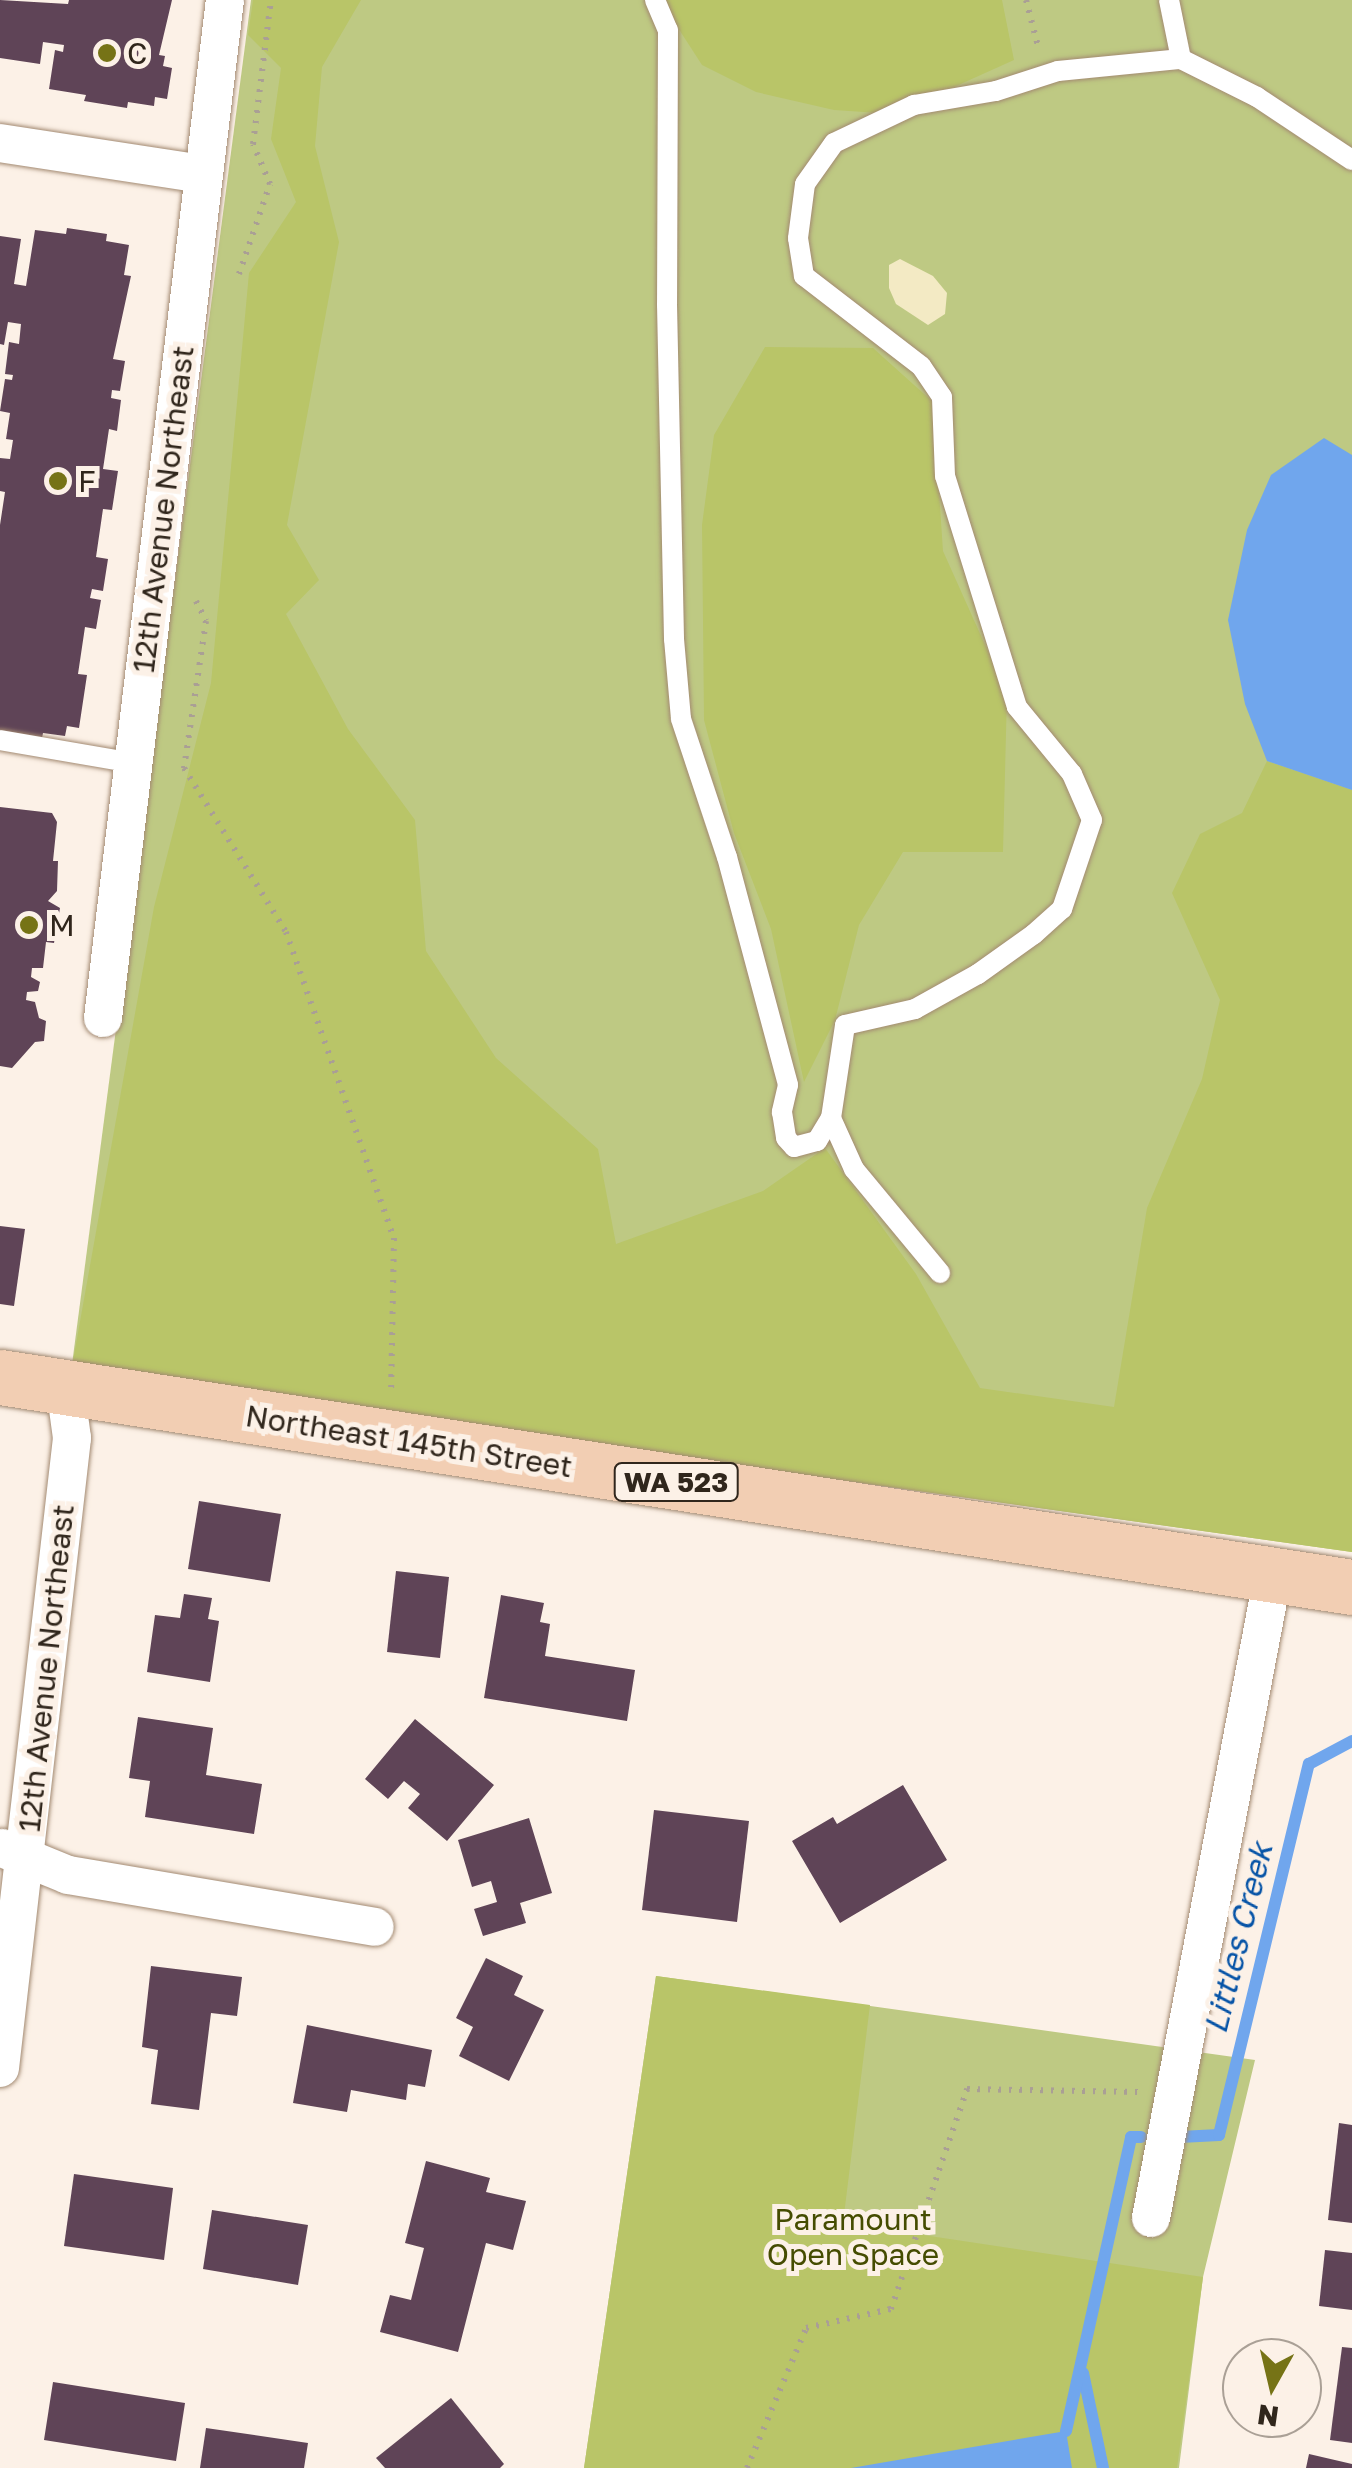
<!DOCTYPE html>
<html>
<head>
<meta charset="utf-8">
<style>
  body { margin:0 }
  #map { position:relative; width:1352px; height:2468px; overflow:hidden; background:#fcf1e7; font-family:"Golos Text",sans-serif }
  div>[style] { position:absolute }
  .green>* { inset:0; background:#bec983 }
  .forest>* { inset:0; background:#b9c568 }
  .sand>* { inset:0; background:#f3eac4 }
  .water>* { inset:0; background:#70a6ed }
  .stream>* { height:12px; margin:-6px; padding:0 6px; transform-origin:6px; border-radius:6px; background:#70a6ed }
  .building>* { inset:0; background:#5f4457 }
  .path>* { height:6px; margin-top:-3px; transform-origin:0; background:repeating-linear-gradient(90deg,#aa9f95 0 2.5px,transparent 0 10.5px) }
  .roads { filter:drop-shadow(0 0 2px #a38a72) drop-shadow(0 0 2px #a38a72) }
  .lane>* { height:20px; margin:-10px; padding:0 10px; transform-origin:10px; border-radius:10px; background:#fff }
  .street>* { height:38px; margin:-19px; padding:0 19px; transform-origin:19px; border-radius:19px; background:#fff }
  .primary>* { height:55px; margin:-27.5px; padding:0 27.5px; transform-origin:27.5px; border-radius:27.5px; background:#f2ceb3 }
  .dots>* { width:28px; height:28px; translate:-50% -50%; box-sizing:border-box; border:5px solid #fcf1e7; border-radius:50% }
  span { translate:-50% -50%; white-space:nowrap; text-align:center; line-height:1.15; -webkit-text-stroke:10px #fcf1e7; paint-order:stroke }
  .shield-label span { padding:2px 8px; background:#fcf1e7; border:2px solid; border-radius:8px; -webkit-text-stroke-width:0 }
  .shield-label { font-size:28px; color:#30261c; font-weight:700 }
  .poi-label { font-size:30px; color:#30261c }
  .left { translate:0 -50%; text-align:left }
  .street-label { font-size:30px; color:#30261c }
  .park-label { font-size:30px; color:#454c01 }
  .water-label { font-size:32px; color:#0754a7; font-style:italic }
  .north { position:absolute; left:1222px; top:2338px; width:100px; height:100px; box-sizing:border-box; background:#fcf1e7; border:2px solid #aaa096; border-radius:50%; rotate:188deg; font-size:28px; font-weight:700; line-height:40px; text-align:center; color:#30261c }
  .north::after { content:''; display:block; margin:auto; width:35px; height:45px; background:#767316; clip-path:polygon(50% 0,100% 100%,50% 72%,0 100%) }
</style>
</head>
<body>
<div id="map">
  <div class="green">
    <div style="clip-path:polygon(251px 0,1352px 0,1352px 1552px,71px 1372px)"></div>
    <div style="clip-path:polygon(656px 1976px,1255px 2060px,1203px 2277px,1179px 2468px,584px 2468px)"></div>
  </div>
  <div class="forest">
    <div style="clip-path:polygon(253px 0,361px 0,322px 67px,315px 146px,339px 242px,287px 525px,319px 580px,286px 614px,348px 729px,415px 820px,426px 951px,496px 1058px,598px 1149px,616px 1244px,763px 1191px,825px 1148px,916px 1274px,980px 1388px,1114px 1407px,1147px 1208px,1202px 1079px,1220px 1000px,1172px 893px,1200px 834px,1242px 813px,1267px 761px,1352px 790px,1352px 1552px,71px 1372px,154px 907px,211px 683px,249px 273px,296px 202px,271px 139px,281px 68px,248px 35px)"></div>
    <div style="clip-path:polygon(660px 0,1002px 0,1014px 60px,894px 114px,834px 110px,756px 92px,702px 65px)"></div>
    <div style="clip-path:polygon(765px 347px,873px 348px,933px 402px,943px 551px,1007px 694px,1003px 852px,903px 852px,859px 925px,835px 1020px,804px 1082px,771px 929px,734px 833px,704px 720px,702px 525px,714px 435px)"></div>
    <div style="clip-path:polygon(656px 1976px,870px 2005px,843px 2223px,1203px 2277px,1177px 2468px,584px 2468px)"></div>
  </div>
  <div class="sand">
    <div style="clip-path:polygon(900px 259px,933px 276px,947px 293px,945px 314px,928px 325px,896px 304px,889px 288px,889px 265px)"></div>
  </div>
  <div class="water">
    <div style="clip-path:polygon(1324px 438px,1352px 455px,1352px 790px,1267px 761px,1245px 704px,1228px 620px,1247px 530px,1271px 475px)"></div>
    <div style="clip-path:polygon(1066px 2431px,1072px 2468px,851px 2468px)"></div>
  </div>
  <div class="stream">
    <div style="left:1180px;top:2137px;width:39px;rotate:-3deg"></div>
    <div style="left:1219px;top:2135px;width:382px;rotate:-76.4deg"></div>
    <div style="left:1309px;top:1764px;width:49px;rotate:-28.1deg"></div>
    <div style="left:1083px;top:2373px;width:97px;rotate:78.1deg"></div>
    <div style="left:1066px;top:2431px;width:301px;rotate:-77.5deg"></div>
    <div style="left:1131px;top:2137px;width:10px"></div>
  </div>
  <div class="building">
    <div style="clip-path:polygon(0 0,68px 4px,69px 0,172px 0,159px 55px,165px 56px,163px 66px,172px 68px,167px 99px,155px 97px,154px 106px,128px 102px,127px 108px,84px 101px,86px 95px,49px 89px,55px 50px,63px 52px,64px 45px,43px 42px,40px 64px,0 58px)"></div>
    <div style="clip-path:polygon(67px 228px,107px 234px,106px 241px,129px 245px,124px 275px,131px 276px,113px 359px,125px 361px,120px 391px,112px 390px,111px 398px,121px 400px,117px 431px,109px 429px,103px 469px,118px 471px,112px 510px,103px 509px,96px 557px,108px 559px,103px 591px,92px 589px,90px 598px,101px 600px,96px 629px,85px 627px,78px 674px,87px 675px,79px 728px,67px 726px,65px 736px,43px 733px,42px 738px,0 732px,0 525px,5px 492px,0 491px,0 458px,10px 459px,13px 440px,6px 439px,10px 413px,0 411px,5px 379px,12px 380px,13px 375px,5px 374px,9px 342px,19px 344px,21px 324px,8px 322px,4px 345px,0 344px,0 236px,21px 239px,14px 284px,26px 286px,35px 230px,66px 234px)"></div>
    <div style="clip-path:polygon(0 807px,52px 813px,57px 822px,53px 861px,58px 861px,57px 891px,48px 901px,60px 908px,54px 943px,46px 942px,43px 968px,32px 968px,31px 977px,40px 982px,38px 991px,27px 992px,26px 1000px,35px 1002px,39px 1018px,46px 1021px,44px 1041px,35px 1042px,12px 1068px,0 1066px)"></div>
    <div style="clip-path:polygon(0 1226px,25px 1229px,14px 1306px,0 1304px)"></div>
    <div style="clip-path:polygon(199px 1501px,281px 1514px,270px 1582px,188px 1569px)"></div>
    <div style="clip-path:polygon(396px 1571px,449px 1577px,440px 1658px,387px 1652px)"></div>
    <div style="clip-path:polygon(184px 1594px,212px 1598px,208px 1619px,219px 1621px,210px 1682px,147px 1672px,155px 1615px,180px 1618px)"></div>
    <div style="clip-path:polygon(501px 1595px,544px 1603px,540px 1622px,550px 1624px,545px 1656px,635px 1670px,627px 1721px,484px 1698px)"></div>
    <div style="clip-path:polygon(138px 1717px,213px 1728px,206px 1775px,262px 1784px,254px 1834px,145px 1817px,150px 1781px,129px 1778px)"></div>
    <div style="clip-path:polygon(415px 1719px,494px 1785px,447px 1841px,408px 1808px,420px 1794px,404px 1781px,388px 1799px,365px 1779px)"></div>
    <div style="clip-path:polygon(903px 1785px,947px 1860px,840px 1923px,792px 1841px,833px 1817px,837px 1824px)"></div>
    <div style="clip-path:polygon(654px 1810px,749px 1821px,737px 1922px,642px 1910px)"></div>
    <div style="clip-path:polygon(529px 1818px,552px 1893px,520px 1903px,526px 1923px,483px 1936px,474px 1909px,497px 1902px,491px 1881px,472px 1887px,458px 1840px)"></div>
    <div style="clip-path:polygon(486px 1958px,523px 1976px,514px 1995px,544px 2010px,509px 2081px,459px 2056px,473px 2027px,456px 2018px)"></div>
    <div style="clip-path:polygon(151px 1966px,242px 1977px,237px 2016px,211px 2013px,199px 2110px,151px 2104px,158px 2050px,142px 2047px)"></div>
    <div style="clip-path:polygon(307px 2025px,432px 2050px,425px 2087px,408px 2084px,406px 2100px,351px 2090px,347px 2112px,293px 2103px)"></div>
    <div style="clip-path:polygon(1339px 2123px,1352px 2125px,1352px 2223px,1328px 2220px)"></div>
    <div style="clip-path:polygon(426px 2161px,490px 2178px,486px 2192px,526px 2201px,513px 2250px,486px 2243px,458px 2352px,380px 2332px,390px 2295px,411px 2300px,424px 2248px,405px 2243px)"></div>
    <div style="clip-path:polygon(74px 2174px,173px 2188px,164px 2260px,64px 2246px)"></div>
    <div style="clip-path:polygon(212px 2210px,308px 2225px,298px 2285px,203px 2269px)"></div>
    <div style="clip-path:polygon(1325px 2250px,1352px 2253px,1352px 2310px,1319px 2306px)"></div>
    <div style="clip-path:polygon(1342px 2347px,1352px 2348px,1352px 2443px,1330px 2440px)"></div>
    <div style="clip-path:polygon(53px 2382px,185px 2403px,176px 2461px,44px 2440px)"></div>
    <div style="clip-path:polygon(451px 2398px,504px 2464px,500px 2468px,385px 2468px,376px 2458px)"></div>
    <div style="clip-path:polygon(206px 2428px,308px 2443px,304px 2468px,200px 2468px)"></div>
    <div style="clip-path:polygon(1309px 2454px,1352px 2464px,1352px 2468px,1306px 2468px)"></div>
  </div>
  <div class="path">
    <div style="left:1026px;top:0;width:52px;rotate:75.4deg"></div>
    <div style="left:239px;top:274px;width:95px;rotate:-71deg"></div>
    <div style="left:270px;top:184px;width:43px;rotate:-113deg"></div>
    <div style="left:253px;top:144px;width:145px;rotate:-82.9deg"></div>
    <div style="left:196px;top:601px;width:22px;rotate:63deg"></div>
    <div style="left:206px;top:621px;width:149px;rotate:98.5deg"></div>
    <div style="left:184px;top:768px;width:193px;rotate:58.1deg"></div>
    <div style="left:286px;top:932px;width:324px;rotate:70.6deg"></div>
    <div style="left:394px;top:1238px;width:155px;rotate:91.1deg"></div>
    <div style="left:747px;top:2468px;width:152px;rotate:-67.1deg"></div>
    <div style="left:806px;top:2328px;width:87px;rotate:-12.6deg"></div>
    <div style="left:891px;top:2309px;width:233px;rotate:-70.9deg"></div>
    <div style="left:967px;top:2089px;width:171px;rotate:1deg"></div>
  </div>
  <div class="roads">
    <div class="lane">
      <div style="left:655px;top:0;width:33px;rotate:67deg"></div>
      <div style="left:668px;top:30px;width:274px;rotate:90.2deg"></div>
      <div style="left:667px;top:304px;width:335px;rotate:88.8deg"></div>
      <div style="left:674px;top:639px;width:80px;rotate:85deg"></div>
      <div style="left:681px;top:719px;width:145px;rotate:71.6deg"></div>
      <div style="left:727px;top:857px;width:236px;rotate:75deg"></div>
      <div style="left:788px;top:1085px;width:28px;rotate:103deg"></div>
      <div style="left:782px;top:1112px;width:26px;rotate:81deg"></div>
      <div style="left:786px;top:1138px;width:12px;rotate:48deg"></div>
      <div style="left:794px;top:1147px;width:24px;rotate:-15deg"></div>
      <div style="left:817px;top:1141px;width:27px;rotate:-59deg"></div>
      <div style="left:831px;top:1118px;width:94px;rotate:-81.4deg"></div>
      <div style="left:845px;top:1025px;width:72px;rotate:-12.9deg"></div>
      <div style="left:915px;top:1009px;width:72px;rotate:-29.1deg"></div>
      <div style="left:978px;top:974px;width:69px;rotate:-35.5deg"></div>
      <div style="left:1034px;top:934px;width:38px;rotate:-42deg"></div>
      <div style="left:1062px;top:909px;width:94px;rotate:-71.4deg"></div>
      <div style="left:1092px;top:820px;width:50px;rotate:-113.5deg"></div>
      <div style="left:1072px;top:774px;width:87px;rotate:-129.4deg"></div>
      <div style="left:1017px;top:707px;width:242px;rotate:-107.3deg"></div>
      <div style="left:945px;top:476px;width:79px;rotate:-92.2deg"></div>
      <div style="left:942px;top:397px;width:37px;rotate:-124deg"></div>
      <div style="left:921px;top:366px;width:148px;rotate:-142.4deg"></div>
      <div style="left:804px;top:276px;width:38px;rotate:-99deg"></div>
      <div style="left:798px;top:238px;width:54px;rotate:-82.6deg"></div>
      <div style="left:805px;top:184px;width:50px;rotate:-54.7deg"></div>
      <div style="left:834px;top:143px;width:89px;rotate:-25.4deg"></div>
      <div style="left:914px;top:105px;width:83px;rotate:-9.7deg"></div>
      <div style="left:996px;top:91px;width:65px;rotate:-17.9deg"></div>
      <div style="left:1058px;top:71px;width:124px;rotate:-5.6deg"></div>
      <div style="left:1181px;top:59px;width:85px;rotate:26.6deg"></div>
      <div style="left:1257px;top:97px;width:114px;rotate:33.6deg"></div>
      <div style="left:1169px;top:0;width:60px;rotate:78.5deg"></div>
      <div style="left:0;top:740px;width:135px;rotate:9.8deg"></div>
      <div style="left:831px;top:1118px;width:56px;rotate:65.7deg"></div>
      <div style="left:854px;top:1169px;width:135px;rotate:50.4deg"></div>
    </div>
    <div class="street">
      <div style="left:0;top:143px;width:204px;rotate:8.7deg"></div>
      <div style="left:103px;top:1018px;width:1025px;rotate:-83.17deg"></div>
      <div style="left:2px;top:1848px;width:71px;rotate:22.2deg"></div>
      <div style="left:68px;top:1875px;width:311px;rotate:9.6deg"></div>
      <div style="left:0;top:2068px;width:634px;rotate:-83.48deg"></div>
      <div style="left:72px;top:1438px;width:51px;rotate:-97.8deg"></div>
      <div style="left:1151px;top:2218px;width:654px;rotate:-79.26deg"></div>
    </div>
    <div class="primary">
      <div style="left:0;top:1377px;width:1368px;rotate:8.83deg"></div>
    </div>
  </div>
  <div class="dots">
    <div style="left:107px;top:53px;background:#767316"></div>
    <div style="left:58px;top:481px;background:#767316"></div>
    <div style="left:29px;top:925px;background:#767316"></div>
  </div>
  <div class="shield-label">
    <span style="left:676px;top:1482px">WA 523</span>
  </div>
  <div class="poi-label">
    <span class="left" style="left:127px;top:53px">C</span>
    <span class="left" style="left:78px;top:481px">F</span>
    <span class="left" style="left:49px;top:925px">M</span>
  </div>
  <div class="street-label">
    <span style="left:163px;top:509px;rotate:-83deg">12th Avenue Northeast</span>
    <span style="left:409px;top:1441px;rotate:9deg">Northeast 145th Street</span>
    <span style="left:46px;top:1668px;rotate:-84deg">12th Avenue Northeast</span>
  </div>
  <div class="park-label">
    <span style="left:853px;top:2236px">Paramount<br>Open Space</span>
  </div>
  <div class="water-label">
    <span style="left:1238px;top:1938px;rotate:-76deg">Littles Creek</span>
  </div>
  <div class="north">N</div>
</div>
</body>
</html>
